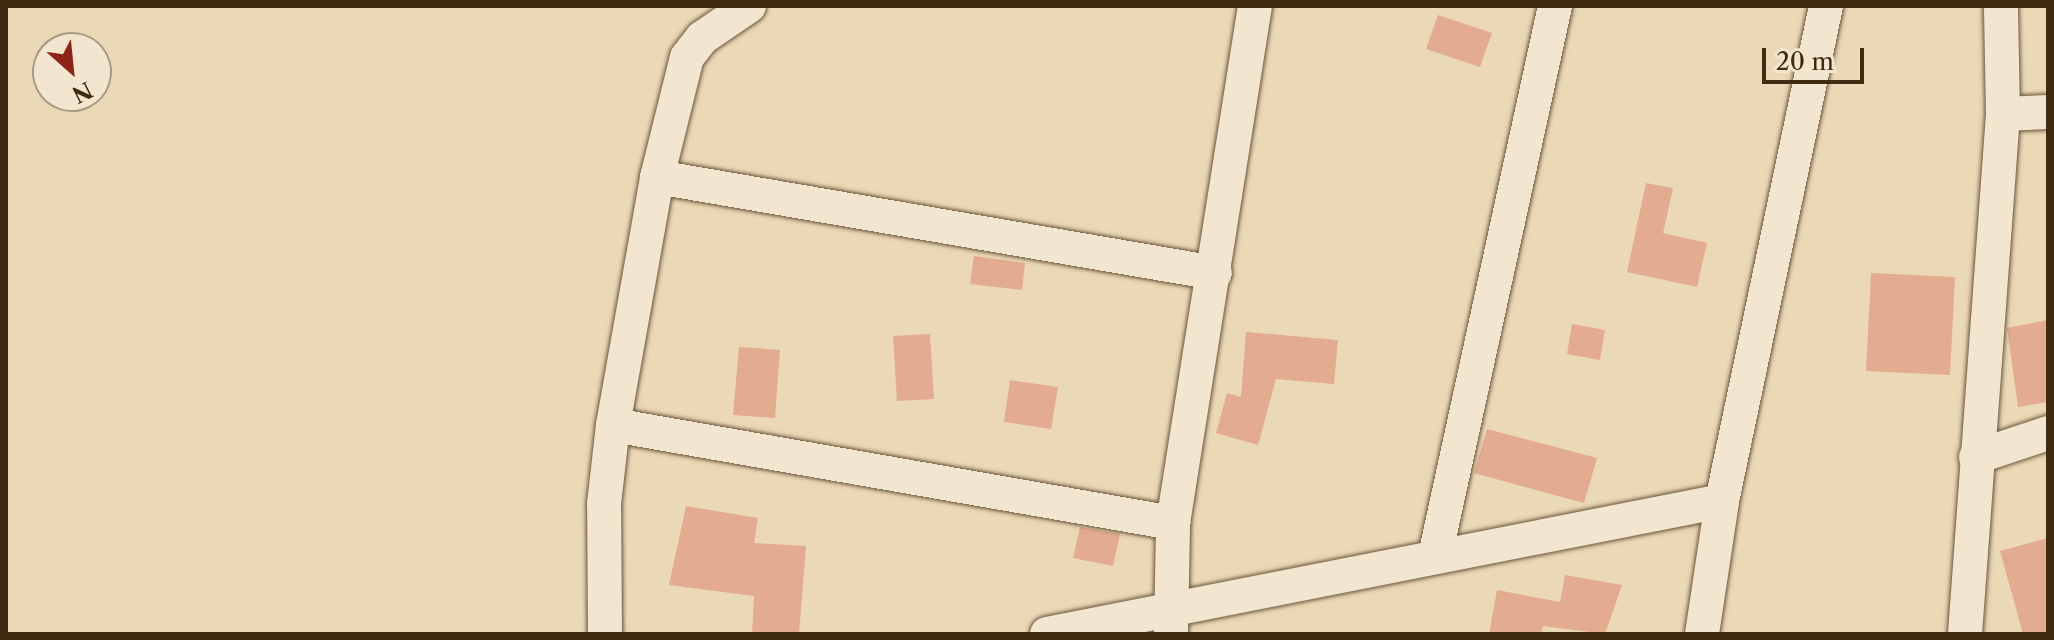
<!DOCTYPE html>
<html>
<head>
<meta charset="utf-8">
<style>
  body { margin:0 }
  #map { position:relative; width:2054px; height:640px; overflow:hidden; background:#ebd8b6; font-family:"Libre Caslon Text",serif }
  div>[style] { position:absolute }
  .building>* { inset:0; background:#e3ab90 }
  .roads { filter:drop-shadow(0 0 2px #6a563a) drop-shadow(0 0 2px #6a563a) }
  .minor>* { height:34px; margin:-17px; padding:0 17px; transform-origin:17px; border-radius:17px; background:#f2e6d0 }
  span { translate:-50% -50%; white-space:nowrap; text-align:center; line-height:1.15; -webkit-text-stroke:6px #f2e6d0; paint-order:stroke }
  .frame { position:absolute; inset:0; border:8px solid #3f2b10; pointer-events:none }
  .north { position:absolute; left:32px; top:32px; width:80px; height:80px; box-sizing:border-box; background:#f2e6d0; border:2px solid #aa9b83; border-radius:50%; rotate:153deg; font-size:22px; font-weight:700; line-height:32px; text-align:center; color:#3f2b10 }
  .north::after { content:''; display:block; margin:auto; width:28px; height:36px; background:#8f2418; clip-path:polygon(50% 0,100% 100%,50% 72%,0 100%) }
  .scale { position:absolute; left:1762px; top:48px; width:102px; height:36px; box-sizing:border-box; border:4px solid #3f2b10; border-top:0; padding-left:10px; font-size:24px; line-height:28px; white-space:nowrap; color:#3f2b10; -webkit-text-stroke:6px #f2e6d0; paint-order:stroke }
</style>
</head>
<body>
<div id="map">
  <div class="building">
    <div style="clip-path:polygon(1438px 15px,1492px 33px,1480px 67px,1426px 49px)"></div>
    <div style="clip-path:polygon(1646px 183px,1673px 188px,1663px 233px,1707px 243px,1697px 287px,1627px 272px)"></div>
    <div style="clip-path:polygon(974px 256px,1025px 263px,1022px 290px,970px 284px)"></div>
    <div style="clip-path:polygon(1871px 273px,1955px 277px,1950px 375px,1866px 371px)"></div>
    <div style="clip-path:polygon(2048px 320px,2048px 402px,2018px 407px,2007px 328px)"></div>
    <div style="clip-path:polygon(1572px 324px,1605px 330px,1600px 360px,1567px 354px)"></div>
    <div style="clip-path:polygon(1246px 332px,1338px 340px,1334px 384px,1276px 379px,1258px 445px,1216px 433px,1227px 393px,1241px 397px)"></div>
    <div style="clip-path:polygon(930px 334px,934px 399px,897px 401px,893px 336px)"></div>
    <div style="clip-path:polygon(739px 347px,780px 350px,775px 418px,733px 415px)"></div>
    <div style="clip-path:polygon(1010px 380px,1058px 387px,1051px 429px,1004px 422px)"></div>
    <div style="clip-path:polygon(1487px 429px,1597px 458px,1584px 503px,1474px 473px)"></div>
    <div style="clip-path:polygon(686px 506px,758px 518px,754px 543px,806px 546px,799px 634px,752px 634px,754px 596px,669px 585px)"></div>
    <div style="clip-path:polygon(1080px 527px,1120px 534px,1113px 566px,1073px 558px)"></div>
    <div style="clip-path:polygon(2048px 538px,2048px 634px,2023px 634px,2000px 551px)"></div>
    <div style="clip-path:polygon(1565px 575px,1622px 585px,1605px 634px,1543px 626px,1541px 634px,1489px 634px,1497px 590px,1560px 602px)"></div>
  </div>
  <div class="roads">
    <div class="minor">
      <div style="left:749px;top:6px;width:57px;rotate:145.8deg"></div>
      <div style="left:702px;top:38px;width:24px;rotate:128deg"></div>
      <div style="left:687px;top:57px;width:124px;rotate:104deg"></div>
      <div style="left:657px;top:177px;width:566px;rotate:9.76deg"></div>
      <div style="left:2003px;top:114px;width:45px;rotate:-2.5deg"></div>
      <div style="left:613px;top:425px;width:569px;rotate:9.93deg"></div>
      <div style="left:1976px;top:457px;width:76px;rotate:-18.4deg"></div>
      <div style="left:1435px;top:556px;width:563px;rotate:-77.69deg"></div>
      <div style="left:1171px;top:631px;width:108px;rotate:-88.9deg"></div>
      <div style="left:1173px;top:523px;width:523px;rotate:-80.99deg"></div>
      <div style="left:605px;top:634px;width:130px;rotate:-90.4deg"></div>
      <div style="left:604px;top:504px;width:80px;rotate:-83.5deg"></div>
      <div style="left:613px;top:425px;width:252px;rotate:-79.9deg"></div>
      <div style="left:1047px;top:634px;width:688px;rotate:-11.15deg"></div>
      <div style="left:1702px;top:634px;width:134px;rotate:-81.4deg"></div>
      <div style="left:1722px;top:501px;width:506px;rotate:-78.13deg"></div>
      <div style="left:1965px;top:634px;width:521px;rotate:-85.82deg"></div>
      <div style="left:2003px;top:114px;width:108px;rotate:-91.1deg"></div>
    </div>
  </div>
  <div class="frame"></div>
  <div class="north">N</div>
  <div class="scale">20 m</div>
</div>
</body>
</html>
